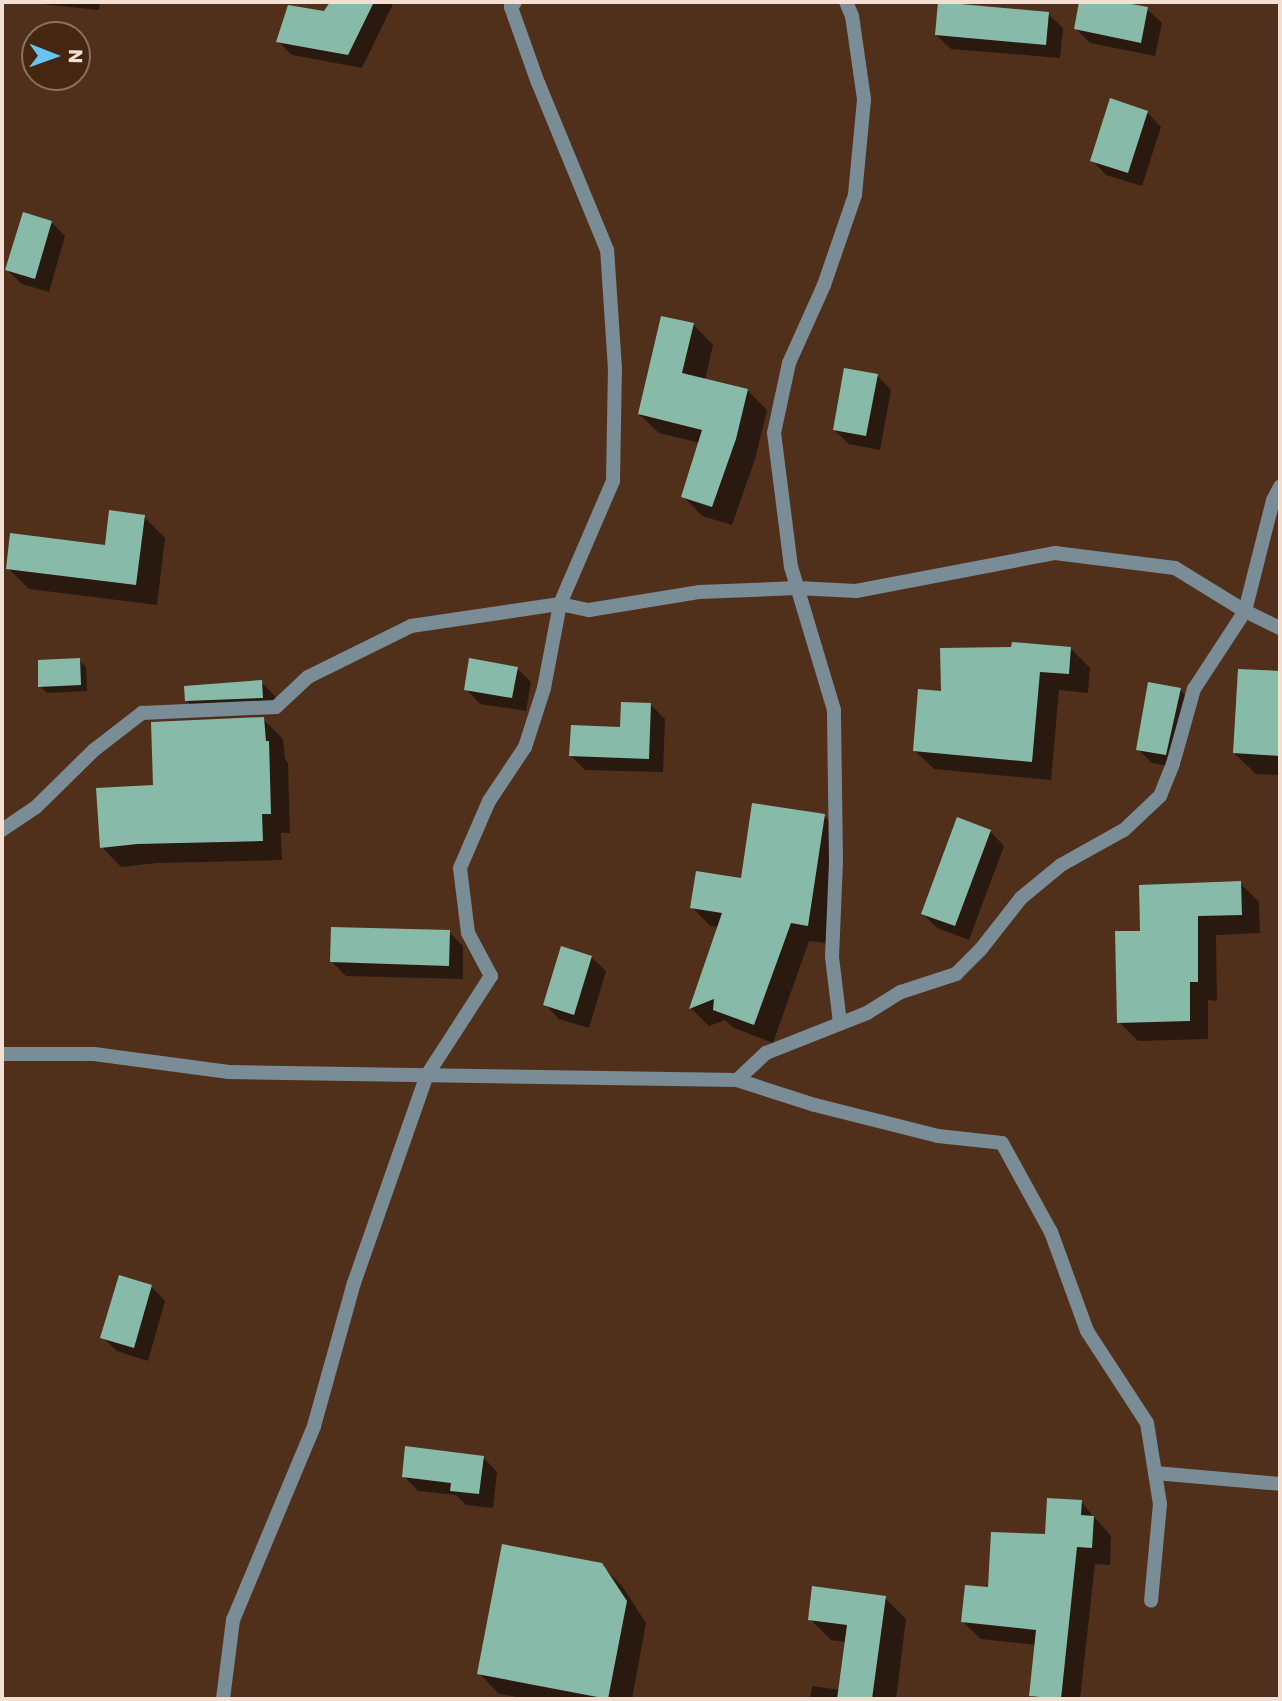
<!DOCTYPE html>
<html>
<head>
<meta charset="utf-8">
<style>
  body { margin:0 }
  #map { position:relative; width:1282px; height:1701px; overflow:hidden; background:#50301b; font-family:Poppins,sans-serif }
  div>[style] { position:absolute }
  .shadow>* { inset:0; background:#0007 }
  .building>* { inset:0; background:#88baaa }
  .street>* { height:14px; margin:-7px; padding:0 7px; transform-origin:7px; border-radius:7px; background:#7a8c96 }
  span { translate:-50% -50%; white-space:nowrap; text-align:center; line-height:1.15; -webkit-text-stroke:7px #452611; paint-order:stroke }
  .frame { position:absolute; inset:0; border:4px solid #f4e0d3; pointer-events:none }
  .north { position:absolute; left:21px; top:21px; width:70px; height:70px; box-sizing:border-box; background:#452611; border:2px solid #8b705f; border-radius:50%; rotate:91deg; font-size:19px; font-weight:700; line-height:28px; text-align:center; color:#f4e0d3 }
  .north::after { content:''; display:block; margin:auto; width:24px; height:32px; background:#6bc3f2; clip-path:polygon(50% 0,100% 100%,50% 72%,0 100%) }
</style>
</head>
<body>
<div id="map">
  <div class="shadow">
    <div style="clip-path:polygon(22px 2px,100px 2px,99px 10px)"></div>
    <div style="clip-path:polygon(332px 2px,394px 2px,362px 68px,292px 55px,278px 41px,325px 13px)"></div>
    <div style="clip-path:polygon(1081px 2px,1111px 2px,1147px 9px,1162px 23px,1155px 56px,1090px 43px,1076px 29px)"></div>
    <div style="clip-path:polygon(1048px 14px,1063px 28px,1060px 58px,951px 49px,936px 35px)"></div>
    <div style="clip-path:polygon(1147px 112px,1161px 127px,1142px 186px,1106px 175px,1092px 160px)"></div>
    <div style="clip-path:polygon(51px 222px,65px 236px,49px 292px,22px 284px,7px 270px)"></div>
    <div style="clip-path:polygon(662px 318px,694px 325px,713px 345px,705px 380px,747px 390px,767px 410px,755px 459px,732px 525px,702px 516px,683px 496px,700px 443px,659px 433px,639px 414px)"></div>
    <div style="clip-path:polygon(877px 375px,891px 390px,880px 450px,849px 444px,834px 430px)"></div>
    <div style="clip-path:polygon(144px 517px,165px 538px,157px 605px,29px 589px,8px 568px,107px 547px)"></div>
    <div style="clip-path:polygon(1070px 648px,1090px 668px,1088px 693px,1059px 690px,1051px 780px,934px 769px,914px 750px,943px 693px)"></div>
    <div style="clip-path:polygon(79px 660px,86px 667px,87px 691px,47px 693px,40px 686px)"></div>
    <div style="clip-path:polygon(517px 668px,531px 682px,526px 711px,480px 704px,466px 689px)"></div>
    <div style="clip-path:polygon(1239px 670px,1280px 673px,1280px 775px,1256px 774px,1234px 753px)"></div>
    <div style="clip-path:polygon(261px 682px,275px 696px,276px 712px,201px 715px,187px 701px)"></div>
    <div style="clip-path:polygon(1180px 690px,1195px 704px,1180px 768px,1152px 763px,1138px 749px)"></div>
    <div style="clip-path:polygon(651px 705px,665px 719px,663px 772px,585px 770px,571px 756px,622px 728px)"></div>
    <div style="clip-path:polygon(263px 719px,283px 739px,285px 759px,288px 763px,290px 833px,281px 833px,282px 860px,158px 863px,121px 867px,102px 847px,154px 787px)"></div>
    <div style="clip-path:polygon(824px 816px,843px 834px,826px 943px,809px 941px,773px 1043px,734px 1028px,725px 1020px,709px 1026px,691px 1008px,719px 927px,710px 926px,692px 907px,742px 880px)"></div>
    <div style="clip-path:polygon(990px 831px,1004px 846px,969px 940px,937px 928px,923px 914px)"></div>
    <div style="clip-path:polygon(1240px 883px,1259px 902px,1260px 933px,1216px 935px,1217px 1001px,1208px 1000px,1208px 1039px,1138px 1041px,1119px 1022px,1142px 933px)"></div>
    <div style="clip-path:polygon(449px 932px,463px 946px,463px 979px,346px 976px,332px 962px)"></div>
    <div style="clip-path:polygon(591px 957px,606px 971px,589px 1028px,559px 1019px,545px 1004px)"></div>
    <div style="clip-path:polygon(151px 1286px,165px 1301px,148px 1361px,117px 1351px,102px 1337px)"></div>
    <div style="clip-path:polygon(483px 1457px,497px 1472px,493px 1508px,466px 1505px,456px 1495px,418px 1491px,404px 1476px)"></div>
    <div style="clip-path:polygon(1081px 1502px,1111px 1536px,1110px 1565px,1095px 1564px,1080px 1699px,1035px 1699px,1031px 1695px,1036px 1645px,981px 1639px,962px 1621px,990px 1589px)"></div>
    <div style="clip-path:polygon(601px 1565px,622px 1586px,646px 1623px,632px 1699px,529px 1699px,499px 1694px,479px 1673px)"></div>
    <div style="clip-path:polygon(885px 1598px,906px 1619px,896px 1699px,810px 1699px,812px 1686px,840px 1690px,846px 1642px,831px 1640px,810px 1619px)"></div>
  </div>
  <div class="building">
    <div style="clip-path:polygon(330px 2px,374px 2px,348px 55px,276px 42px,288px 5px,324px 11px)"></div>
    <div style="clip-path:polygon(938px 2px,1049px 12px,1046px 45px,935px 35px)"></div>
    <div style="clip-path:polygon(1079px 2px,1120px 2px,1148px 7px,1141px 43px,1074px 29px)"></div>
    <div style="clip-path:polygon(1110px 98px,1148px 111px,1128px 173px,1090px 161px)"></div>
    <div style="clip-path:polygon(23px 212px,52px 221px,35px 279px,5px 270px)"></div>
    <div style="clip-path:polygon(661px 316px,694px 323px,682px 373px,748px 389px,736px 439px,712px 507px,681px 497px,702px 430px,638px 414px)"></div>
    <div style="clip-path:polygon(844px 368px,878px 374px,866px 436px,833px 430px)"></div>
    <div style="clip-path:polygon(109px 510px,145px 515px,136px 585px,6px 569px,10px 533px,105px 545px)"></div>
    <div style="clip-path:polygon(1012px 642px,1071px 647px,1069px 674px,1040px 672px,1032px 762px,913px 751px,918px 689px,941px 691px,940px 648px,1011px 647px)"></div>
    <div style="clip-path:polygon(80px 658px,81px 685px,38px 687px,38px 660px)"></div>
    <div style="clip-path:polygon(469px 658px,518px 667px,512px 698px,464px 690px)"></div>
    <div style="clip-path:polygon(1238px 669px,1280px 671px,1280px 756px,1233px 753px)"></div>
    <div style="clip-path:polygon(262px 680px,263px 698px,185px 701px,184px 686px)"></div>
    <div style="clip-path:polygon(1148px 682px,1181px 688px,1166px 755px,1136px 750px)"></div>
    <div style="clip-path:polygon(621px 702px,651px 703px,649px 759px,569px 756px,571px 725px,620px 727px)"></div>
    <div style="clip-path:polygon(264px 717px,266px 741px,269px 741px,271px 814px,262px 814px,263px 841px,137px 844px,100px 848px,96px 788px,153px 785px,151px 722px)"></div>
    <div style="clip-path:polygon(752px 803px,825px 814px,808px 926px,791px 923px,754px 1025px,713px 1010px,714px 999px,689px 1009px,722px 913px,690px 908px,696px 871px,741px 878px)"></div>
    <div style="clip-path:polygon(957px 817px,991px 830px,955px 926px,921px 914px)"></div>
    <div style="clip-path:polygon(1241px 881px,1242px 915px,1198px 916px,1198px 982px,1190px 982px,1190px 1021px,1117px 1023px,1115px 931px,1140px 931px,1139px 885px)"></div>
    <div style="clip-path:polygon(331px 927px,450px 930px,449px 966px,330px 962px)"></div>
    <div style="clip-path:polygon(561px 946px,592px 956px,574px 1015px,543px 1005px)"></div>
    <div style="clip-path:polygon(119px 1275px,152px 1285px,134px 1348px,100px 1338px)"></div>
    <div style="clip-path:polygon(405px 1446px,484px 1456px,479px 1494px,450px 1491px,451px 1483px,402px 1477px)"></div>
    <div style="clip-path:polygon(1047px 1498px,1082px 1500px,1081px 1515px,1094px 1516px,1092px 1548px,1077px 1547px,1061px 1699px,1029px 1696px,1036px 1630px,961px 1622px,965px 1585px,988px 1587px,991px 1532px,1045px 1534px)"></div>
    <div style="clip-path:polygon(502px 1544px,602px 1563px,627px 1601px,608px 1699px,477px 1674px)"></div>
    <div style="clip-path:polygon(812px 1586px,886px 1596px,872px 1699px,837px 1699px,847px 1625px,808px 1620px)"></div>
  </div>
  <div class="street">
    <div style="left:2px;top:830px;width:41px;rotate:-34.1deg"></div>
    <div style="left:36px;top:807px;width:81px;rotate:-44.5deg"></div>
    <div style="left:94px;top:750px;width:61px;rotate:-37.6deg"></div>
    <div style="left:142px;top:713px;width:134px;rotate:-2.6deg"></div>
    <div style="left:276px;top:707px;width:44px;rotate:-43.2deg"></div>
    <div style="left:308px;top:677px;width:115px;rotate:-26.3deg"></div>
    <div style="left:411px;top:626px;width:151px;rotate:-8.4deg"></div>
    <div style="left:560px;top:604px;width:30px;rotate:12deg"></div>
    <div style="left:589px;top:610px;width:111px;rotate:-9.3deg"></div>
    <div style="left:699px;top:592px;width:98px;rotate:-2.3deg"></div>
    <div style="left:797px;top:588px;width:59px;rotate:2.9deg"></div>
    <div style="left:856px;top:591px;width:203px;rotate:-10.8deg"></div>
    <div style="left:1055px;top:553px;width:121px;rotate:7.1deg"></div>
    <div style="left:1175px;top:568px;width:82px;rotate:31.6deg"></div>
    <div style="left:1245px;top:611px;width:114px;rotate:-75.8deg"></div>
    <div style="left:1273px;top:500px;width:15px;rotate:-62deg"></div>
    <div style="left:840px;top:1023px;width:66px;rotate:-96.9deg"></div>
    <div style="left:832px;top:957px;width:97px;rotate:-87.6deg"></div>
    <div style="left:836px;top:860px;width:150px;rotate:-90.8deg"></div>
    <div style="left:834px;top:710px;width:149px;rotate:-106.7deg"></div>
    <div style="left:791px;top:567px;width:135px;rotate:-97.2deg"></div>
    <div style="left:774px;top:433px;width:72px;rotate:-77.9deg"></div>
    <div style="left:789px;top:363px;width:85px;rotate:-65.8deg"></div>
    <div style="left:824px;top:285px;width:95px;rotate:-71deg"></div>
    <div style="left:855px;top:195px;width:96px;rotate:-84.6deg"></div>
    <div style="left:864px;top:99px;width:84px;rotate:-98.2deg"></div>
    <div style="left:852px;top:16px;width:15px;rotate:-113deg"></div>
    <div style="left:2px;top:1054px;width:92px"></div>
    <div style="left:94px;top:1054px;width:136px;rotate:7.6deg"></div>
    <div style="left:229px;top:1072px;width:508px;rotate:0.9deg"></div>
    <div style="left:737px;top:1080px;width:82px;rotate:17.8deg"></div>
    <div style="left:815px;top:1105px;width:127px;rotate:14.1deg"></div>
    <div style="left:938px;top:1136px;width:64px;rotate:6.2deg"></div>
    <div style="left:1002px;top:1143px;width:102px;rotate:61.2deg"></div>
    <div style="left:1051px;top:1232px;width:105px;rotate:70deg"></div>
    <div style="left:1087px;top:1331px;width:110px;rotate:56.9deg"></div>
    <div style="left:1147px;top:1423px;width:82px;rotate:80.9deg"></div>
    <div style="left:1160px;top:1504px;width:97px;rotate:95.3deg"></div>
    <div style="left:737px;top:1080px;width:40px;rotate:-43deg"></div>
    <div style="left:766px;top:1053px;width:109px;rotate:-21.6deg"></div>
    <div style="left:867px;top:1013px;width:40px;rotate:-32deg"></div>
    <div style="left:901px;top:992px;width:58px;rotate:-18.1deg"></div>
    <div style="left:956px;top:974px;width:35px;rotate:-45deg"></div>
    <div style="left:981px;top:949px;width:65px;rotate:-51.9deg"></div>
    <div style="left:1021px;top:898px;width:52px;rotate:-39.5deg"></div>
    <div style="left:1061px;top:865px;width:72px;rotate:-29.1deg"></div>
    <div style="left:1124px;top:830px;width:50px;rotate:-43.4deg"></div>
    <div style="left:1160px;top:796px;width:35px;rotate:-68deg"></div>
    <div style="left:1173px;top:764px;width:78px;rotate:-74.4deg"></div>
    <div style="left:1194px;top:689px;width:93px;rotate:-56.8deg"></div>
    <div style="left:1245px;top:611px;width:39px;rotate:26deg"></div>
    <div style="left:1155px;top:1473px;width:125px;rotate:5deg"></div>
    <div style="left:223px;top:1699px;width:80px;rotate:-82.8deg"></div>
    <div style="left:233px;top:1620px;width:210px;rotate:-67.3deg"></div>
    <div style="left:314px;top:1426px;width:148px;rotate:-74.4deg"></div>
    <div style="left:354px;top:1283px;width:220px;rotate:-70.7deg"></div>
    <div style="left:427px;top:1075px;width:118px;rotate:-57.1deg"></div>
    <div style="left:491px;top:976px;width:49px;rotate:-118.1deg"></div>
    <div style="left:468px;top:933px;width:65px;rotate:-97deg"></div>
    <div style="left:460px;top:868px;width:73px;rotate:-66.6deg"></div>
    <div style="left:489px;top:801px;width:65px;rotate:-56.3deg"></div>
    <div style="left:525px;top:747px;width:62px;rotate:-72.1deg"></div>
    <div style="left:544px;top:688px;width:86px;rotate:-79.2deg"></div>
    <div style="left:560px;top:604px;width:134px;rotate:-66.7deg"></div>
    <div style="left:613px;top:481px;width:112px;rotate:-89deg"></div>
    <div style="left:615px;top:369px;width:119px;rotate:-93.8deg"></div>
    <div style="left:607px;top:250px;width:181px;rotate:-112.4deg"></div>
    <div style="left:538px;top:83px;width:81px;rotate:-109.6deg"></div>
    <div style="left:511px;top:7px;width:6px;rotate:-51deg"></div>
  </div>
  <div class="frame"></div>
  <div class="north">N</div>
</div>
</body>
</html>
